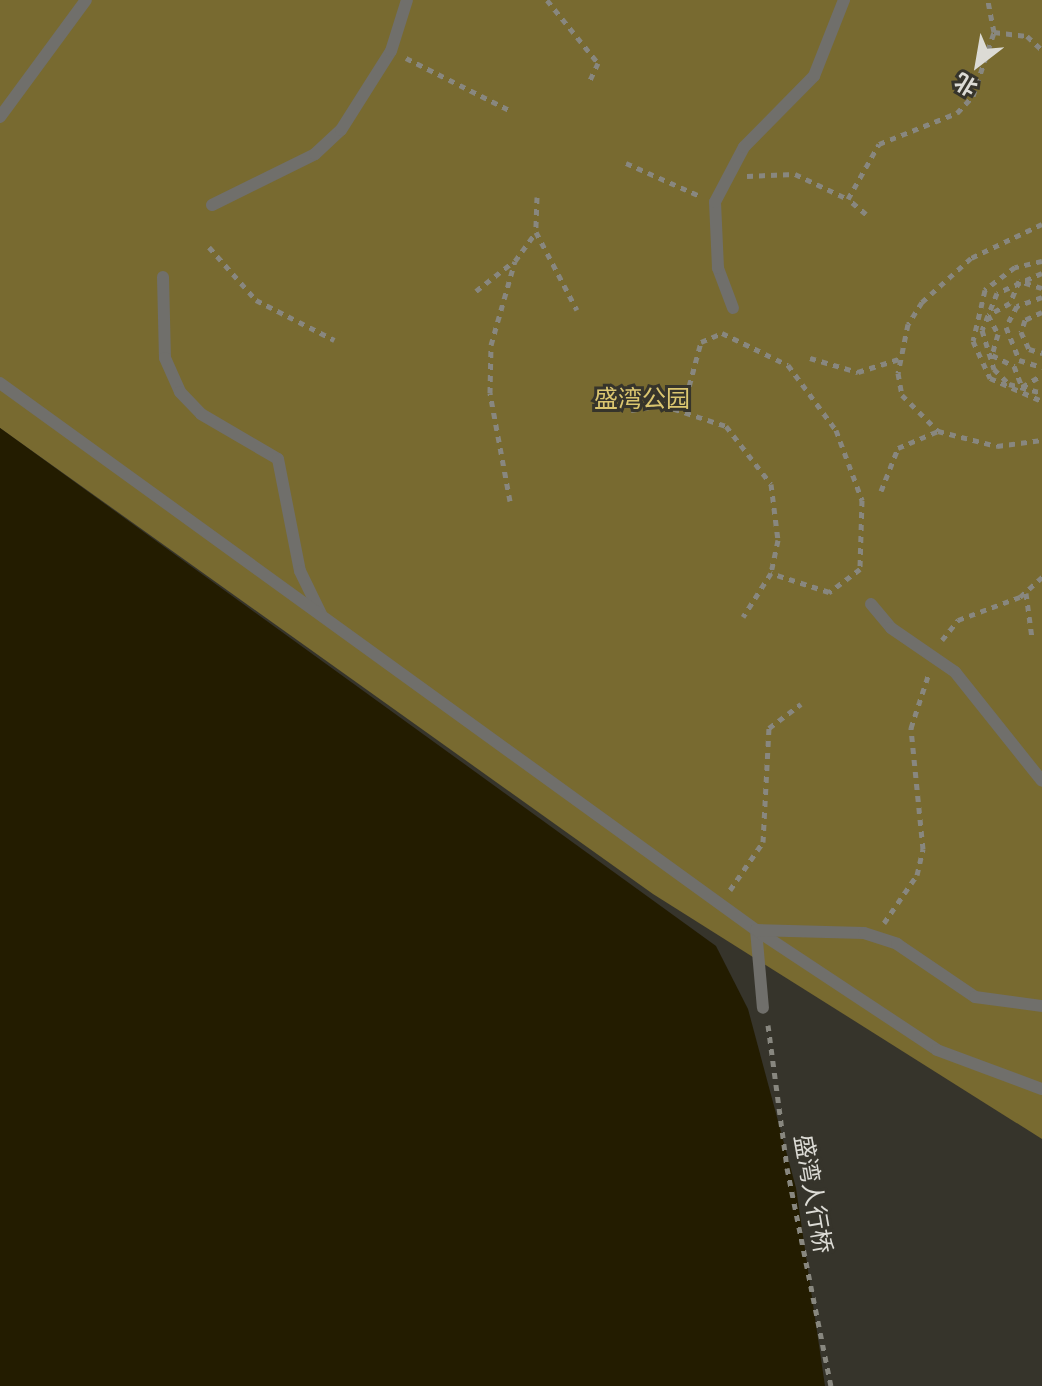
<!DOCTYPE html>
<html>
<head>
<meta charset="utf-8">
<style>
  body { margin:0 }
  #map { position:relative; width:1042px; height:1386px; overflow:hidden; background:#36342b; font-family:Inter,"Noto Sans SC",sans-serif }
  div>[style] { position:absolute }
  .forest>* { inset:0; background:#786a30 }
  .water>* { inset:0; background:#231c00 }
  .path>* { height:5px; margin-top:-2.5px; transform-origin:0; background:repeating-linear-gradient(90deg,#88877f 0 6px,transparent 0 12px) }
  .service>* { height:12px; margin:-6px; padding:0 6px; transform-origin:6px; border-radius:6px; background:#706f6b }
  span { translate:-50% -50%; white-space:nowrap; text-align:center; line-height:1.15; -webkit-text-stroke:6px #36342b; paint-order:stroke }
  .park-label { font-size:24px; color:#dbc670 }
  .street-label { font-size:24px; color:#dcdbd5 }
  .north { position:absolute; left:938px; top:24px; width:80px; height:80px; -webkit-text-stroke:6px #36342b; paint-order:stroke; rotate:211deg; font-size:22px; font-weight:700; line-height:32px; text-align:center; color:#dcdbd5 }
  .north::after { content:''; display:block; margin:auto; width:28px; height:36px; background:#dcdbd5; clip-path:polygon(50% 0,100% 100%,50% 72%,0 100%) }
</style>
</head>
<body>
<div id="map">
  <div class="forest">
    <div style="clip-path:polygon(0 0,1042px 0,1042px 1139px,653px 894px,0 428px)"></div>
  </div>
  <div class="water">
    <div style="clip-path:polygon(0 428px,716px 946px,748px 1009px,796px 1188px,825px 1386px,0 1386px)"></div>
  </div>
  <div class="path">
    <div style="left:547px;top:0;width:81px;rotate:51deg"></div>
    <div style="left:598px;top:63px;width:21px;rotate:115deg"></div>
    <div style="left:994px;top:32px;width:33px;rotate:7deg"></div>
    <div style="left:1027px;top:36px;width:21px;rotate:43deg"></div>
    <div style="left:406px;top:58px;width:115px;rotate:26.8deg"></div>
    <div style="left:626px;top:163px;width:81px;rotate:24deg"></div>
    <div style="left:747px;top:176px;width:48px;rotate:-2.4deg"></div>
    <div style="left:795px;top:174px;width:59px;rotate:25.3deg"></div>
    <div style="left:537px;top:197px;width:35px;rotate:92deg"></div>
    <div style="left:536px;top:232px;width:88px;rotate:62.3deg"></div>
    <div style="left:866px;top:214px;width:23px;rotate:-140deg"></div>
    <div style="left:848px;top:199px;width:63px;rotate:-60.6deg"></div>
    <div style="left:879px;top:144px;width:84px;rotate:-21.7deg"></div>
    <div style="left:957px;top:113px;width:23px;rotate:-47deg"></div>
    <div style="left:973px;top:96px;width:67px;rotate:-71.8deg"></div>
    <div style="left:994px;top:32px;width:33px;rotate:-101deg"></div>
    <div style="left:1042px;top:224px;width:79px;rotate:154.4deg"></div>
    <div style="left:971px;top:258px;width:66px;rotate:138.1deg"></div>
    <div style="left:922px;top:302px;width:26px;rotate:122deg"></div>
    <div style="left:908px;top:324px;width:50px;rotate:101.5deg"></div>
    <div style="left:898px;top:373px;width:22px;rotate:80deg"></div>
    <div style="left:902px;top:395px;width:51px;rotate:45deg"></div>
    <div style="left:938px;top:431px;width:61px;rotate:14.3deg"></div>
    <div style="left:997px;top:446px;width:45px;rotate:-7.6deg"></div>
    <div style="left:209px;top:247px;width:71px;rotate:48.4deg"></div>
    <div style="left:256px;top:300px;width:88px;rotate:27.1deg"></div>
    <div style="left:1042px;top:261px;width:28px;rotate:167deg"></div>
    <div style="left:1015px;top:267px;width:38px;rotate:143deg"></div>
    <div style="left:985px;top:290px;width:52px;rotate:103.2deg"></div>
    <div style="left:973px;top:341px;width:41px;rotate:65.3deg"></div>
    <div style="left:990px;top:378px;width:57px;rotate:23.9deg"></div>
    <div style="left:1042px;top:273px;width:49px;rotate:156deg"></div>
    <div style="left:997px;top:293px;width:40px;rotate:112deg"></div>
    <div style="left:982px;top:330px;width:41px;rotate:72.9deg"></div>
    <div style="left:994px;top:369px;width:21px;rotate:45deg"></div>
    <div style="left:1009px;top:384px;width:34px;rotate:15deg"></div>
    <div style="left:1042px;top:288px;width:24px;rotate:-163deg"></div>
    <div style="left:1019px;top:281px;width:24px;rotate:112deg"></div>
    <div style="left:1010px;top:303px;width:25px;rotate:151deg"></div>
    <div style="left:988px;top:315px;width:21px;rotate:62deg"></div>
    <div style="left:998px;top:334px;width:22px;rotate:106deg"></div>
    <div style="left:992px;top:355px;width:25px;rotate:27deg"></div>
    <div style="left:1014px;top:366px;width:22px;rotate:69deg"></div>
    <div style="left:1022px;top:387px;width:23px;rotate:-31deg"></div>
    <div style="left:476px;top:291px;width:47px;rotate:-38.1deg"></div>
    <div style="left:1042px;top:297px;width:27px;rotate:160deg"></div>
    <div style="left:1017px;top:306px;width:24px;rotate:118deg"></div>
    <div style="left:1006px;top:327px;width:35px;rotate:68deg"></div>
    <div style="left:1019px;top:360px;width:24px;rotate:17deg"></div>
    <div style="left:1042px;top:312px;width:19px;rotate:155deg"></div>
    <div style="left:1025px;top:320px;width:13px;rotate:108deg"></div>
    <div style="left:1021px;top:332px;width:19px;rotate:65deg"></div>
    <div style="left:1029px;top:349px;width:14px;rotate:17deg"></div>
    <div style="left:810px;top:358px;width:50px;rotate:16.3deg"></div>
    <div style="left:858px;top:372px;width:43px;rotate:-17.6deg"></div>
    <div style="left:683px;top:409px;width:69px;rotate:-75deg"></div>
    <div style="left:701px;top:342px;width:23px;rotate:-23deg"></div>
    <div style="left:722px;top:333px;width:73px;rotate:25.9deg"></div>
    <div style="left:788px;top:365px;width:81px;rotate:53.6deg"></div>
    <div style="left:836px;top:430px;width:75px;rotate:69.6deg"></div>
    <div style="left:862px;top:500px;width:69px;rotate:91.7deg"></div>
    <div style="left:860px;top:569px;width:39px;rotate:143deg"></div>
    <div style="left:829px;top:592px;width:61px;rotate:-161.9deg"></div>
    <div style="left:631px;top:410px;width:31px;rotate:-9deg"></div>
    <div style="left:662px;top:405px;width:67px;rotate:18.2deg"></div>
    <div style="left:726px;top:426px;width:73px;rotate:52.2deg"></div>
    <div style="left:771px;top:484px;width:56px;rotate:82.9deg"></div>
    <div style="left:778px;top:540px;width:34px;rotate:102deg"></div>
    <div style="left:771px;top:573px;width:52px;rotate:122.5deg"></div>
    <div style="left:881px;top:491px;width:46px;rotate:-68.4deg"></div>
    <div style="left:898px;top:448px;width:43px;rotate:-23deg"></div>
    <div style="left:510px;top:501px;width:110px;rotate:-100.5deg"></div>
    <div style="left:490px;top:393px;width:48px;rotate:-88.8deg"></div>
    <div style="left:491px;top:345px;width:87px;rotate:-74.1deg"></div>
    <div style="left:515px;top:261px;width:36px;rotate:-54deg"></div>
    <div style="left:1026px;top:593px;width:45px;rotate:82.4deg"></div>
    <div style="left:942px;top:640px;width:26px;rotate:-51deg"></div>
    <div style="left:958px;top:620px;width:66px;rotate:-20.4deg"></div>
    <div style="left:1020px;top:597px;width:30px;rotate:-42deg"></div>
    <div style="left:730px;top:890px;width:58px;rotate:-55.5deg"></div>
    <div style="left:763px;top:842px;width:114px;rotate:-87deg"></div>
    <div style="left:769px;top:728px;width:40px;rotate:-37deg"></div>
    <div style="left:884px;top:923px;width:58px;rotate:-55.5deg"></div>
    <div style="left:917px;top:875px;width:27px;rotate:-77deg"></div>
    <div style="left:923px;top:849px;width:122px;rotate:-95.7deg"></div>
    <div style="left:911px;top:728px;width:55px;rotate:-71.9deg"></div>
    <div style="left:768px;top:1025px;width:144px;rotate:82.4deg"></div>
    <div style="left:787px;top:1168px;width:222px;rotate:78.6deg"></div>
  </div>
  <div class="service">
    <div style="left:0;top:117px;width:145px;rotate:-53.7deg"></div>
    <div style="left:212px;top:205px;width:115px;rotate:-26.3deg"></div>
    <div style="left:315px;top:154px;width:35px;rotate:-43deg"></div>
    <div style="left:341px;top:130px;width:93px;rotate:-57.7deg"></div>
    <div style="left:391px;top:51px;width:53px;rotate:-72.6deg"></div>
    <div style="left:163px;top:277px;width:81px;rotate:88.6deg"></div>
    <div style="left:165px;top:358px;width:37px;rotate:66deg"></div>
    <div style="left:180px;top:392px;width:30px;rotate:46deg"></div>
    <div style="left:201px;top:414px;width:89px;rotate:30.3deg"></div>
    <div style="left:278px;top:459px;width:114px;rotate:78.9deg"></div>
    <div style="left:300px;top:571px;width:48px;rotate:64deg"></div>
    <div style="left:733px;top:308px;width:43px;rotate:-110.6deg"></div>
    <div style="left:718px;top:268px;width:66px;rotate:-92.6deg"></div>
    <div style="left:715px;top:202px;width:62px;rotate:-62.2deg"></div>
    <div style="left:744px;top:147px;width:100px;rotate:-45.4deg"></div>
    <div style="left:814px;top:76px;width:82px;rotate:-68.5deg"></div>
    <div style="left:0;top:383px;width:933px;rotate:35.89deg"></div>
    <div style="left:756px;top:930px;width:78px;rotate:84.9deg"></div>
    <div style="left:871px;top:604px;width:31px;rotate:50deg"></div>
    <div style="left:891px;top:628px;width:78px;rotate:34.5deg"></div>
    <div style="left:955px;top:672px;width:139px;rotate:51.4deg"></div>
    <div style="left:756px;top:930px;width:217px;rotate:33.5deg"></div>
    <div style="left:937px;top:1050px;width:112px;rotate:20.4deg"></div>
    <div style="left:756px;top:930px;width:108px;rotate:1.6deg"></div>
    <div style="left:864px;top:933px;width:35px;rotate:18deg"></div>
    <div style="left:897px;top:944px;width:94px;rotate:34.2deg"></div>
    <div style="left:975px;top:997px;width:68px;rotate:7.7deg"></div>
  </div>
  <div class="park-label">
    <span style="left:642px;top:399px">盛湾公园</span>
  </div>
  <div class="street-label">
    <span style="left:813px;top:1194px;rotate:80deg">盛湾人行桥</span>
  </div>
  <div class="north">北</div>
</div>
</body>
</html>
